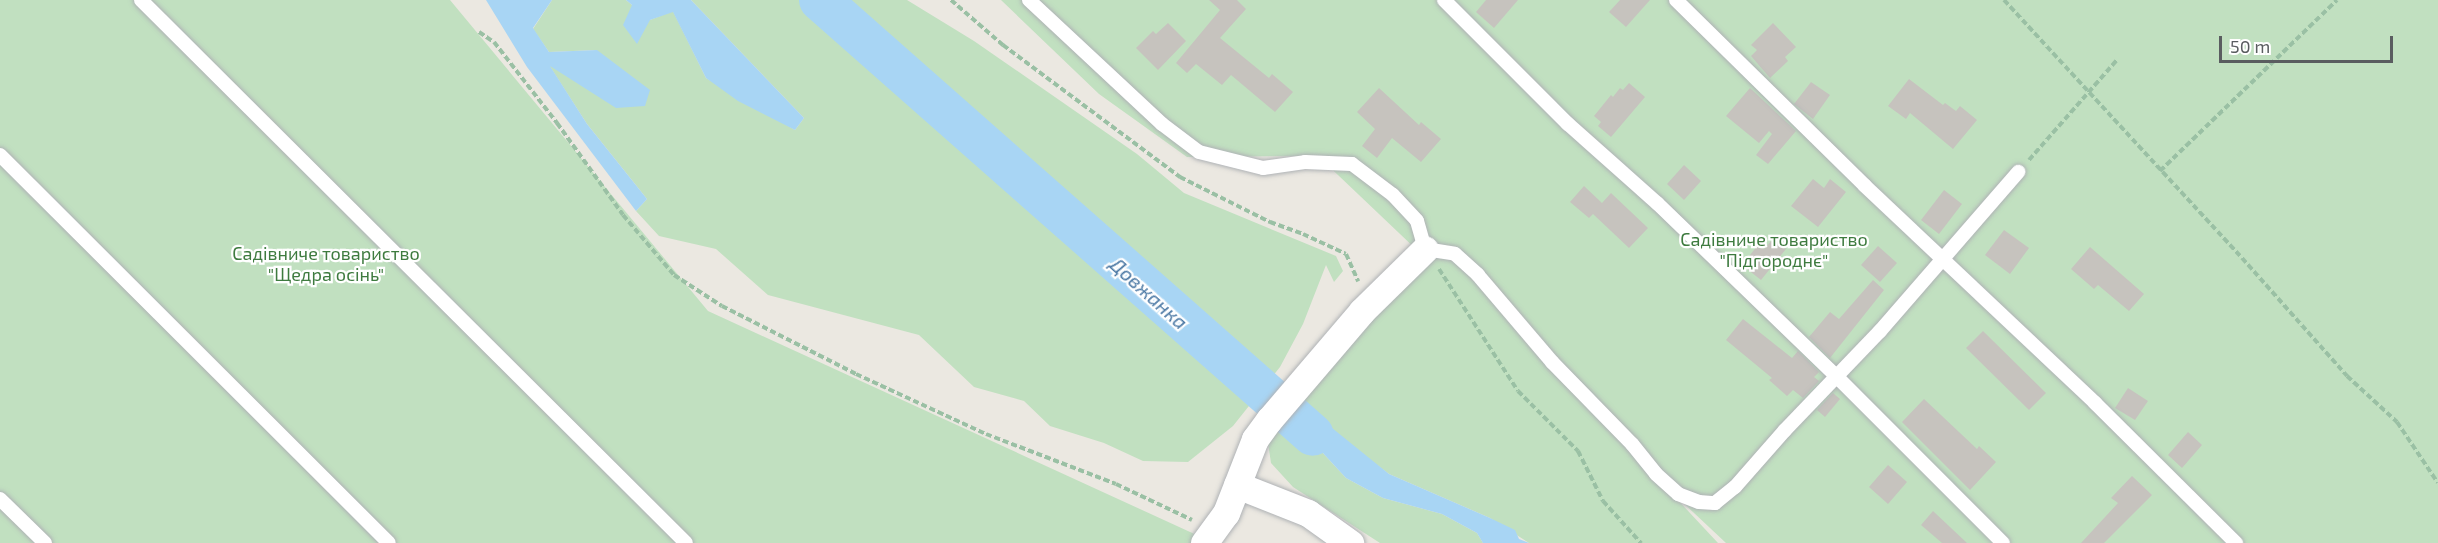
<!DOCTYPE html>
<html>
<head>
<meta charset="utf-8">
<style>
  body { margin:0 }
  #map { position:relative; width:2438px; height:543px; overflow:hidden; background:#ebe8e1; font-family:"Exo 2",sans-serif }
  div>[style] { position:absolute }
  .green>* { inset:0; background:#c1e0c0 }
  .water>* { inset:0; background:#a8d5f4 }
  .river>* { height:42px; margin:-21px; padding:0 21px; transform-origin:21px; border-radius:21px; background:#a8d5f4 }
  .building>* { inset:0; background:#c6c3be }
  .path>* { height:4px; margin-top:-2px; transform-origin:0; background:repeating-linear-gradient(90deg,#9ac0a4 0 6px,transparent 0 9px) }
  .roads { filter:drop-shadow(0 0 2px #afb2b5) drop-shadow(0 0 2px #afb2b5) }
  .lane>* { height:14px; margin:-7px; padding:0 7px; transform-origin:7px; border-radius:7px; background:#fff }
  .street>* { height:27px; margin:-13.5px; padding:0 13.5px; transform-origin:13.5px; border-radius:13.5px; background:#fff }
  span { translate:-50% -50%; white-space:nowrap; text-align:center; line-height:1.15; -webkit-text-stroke:4.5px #fff; paint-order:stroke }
  .park-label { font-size:18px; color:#3e7b3f }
  .water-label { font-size:20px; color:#4977a3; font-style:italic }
  .scale { position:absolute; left:2219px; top:36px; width:174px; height:27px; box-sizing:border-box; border:3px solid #5a5d60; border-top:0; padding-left:8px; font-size:18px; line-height:21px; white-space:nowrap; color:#5a5d60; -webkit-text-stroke:4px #fff; paint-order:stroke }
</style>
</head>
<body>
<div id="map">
  <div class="green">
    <div style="clip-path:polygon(0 0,450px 0,708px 311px,1201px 537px,1197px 543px,0 543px)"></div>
    <div style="clip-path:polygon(552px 0,626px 0,650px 20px,673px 11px,706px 78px,795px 130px,804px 118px,691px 0,907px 0,974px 41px,1137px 154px,1184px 193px,1336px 256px,1343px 271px,1334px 282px,1326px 265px,1303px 324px,1280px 367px,1233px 426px,1188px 462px,1143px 461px,1104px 443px,1050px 426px,1024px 401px,974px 387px,919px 335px,768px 295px,716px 249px,659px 236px,636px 211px,647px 199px,587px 124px,549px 65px,597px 50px,549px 52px,533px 29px)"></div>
    <div style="clip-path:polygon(1001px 0,2438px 0,2438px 543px,1726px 543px,1661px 482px,1718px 543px,1529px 543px,1490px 518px,1389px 474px,1353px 447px,1296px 411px,1289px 395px,1420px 253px,1318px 156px,1187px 157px,1099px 94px)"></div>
    <div style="clip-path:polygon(1291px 419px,1291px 427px,1321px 451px,1346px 478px,1383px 498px,1442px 514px,1477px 533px,1483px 543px,1380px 543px,1293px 487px,1271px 463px,1268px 443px,1277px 428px)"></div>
  </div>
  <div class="water">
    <div style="clip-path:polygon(486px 0,552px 0,533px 28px,549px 52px,597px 50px,650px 90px,645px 106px,616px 108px,550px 66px,587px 124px,647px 199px,636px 211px,527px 67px)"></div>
    <div style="clip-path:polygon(626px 0,691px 0,804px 118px,795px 130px,738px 101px,706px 78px,673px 12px,650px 20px,637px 44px,623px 25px,632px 5px)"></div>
    <div style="clip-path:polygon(1296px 411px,1305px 416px,1316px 415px,1389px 474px,1490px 518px,1515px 530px,1519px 539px,1529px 543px,1483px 543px,1477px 533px,1442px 514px,1383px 498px,1346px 478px,1321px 451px,1286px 422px)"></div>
  </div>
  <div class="river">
    <div style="left:820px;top:0;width:657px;rotate:41.42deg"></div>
  </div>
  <div class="building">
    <div style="clip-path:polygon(1209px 0,1237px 0,1246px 9px,1220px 38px,1269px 78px,1272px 74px,1293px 92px,1275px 112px,1231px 75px,1222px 85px,1196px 64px,1187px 73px,1176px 63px,1220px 10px)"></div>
    <div style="clip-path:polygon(1486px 0,1518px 0,1494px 28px,1476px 12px)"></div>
    <div style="clip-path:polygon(1620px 0,1650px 0,1626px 27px,1609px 12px)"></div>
    <div style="clip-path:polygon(1168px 23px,1186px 41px,1158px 70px,1136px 48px,1153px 31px,1156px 34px)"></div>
    <div style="clip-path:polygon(1773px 23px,1796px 47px,1785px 57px,1788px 61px,1770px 78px,1751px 56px,1757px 50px,1751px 45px)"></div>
    <div style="clip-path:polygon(1909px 79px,1943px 105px,1945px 103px,1956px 111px,1960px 106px,1977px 120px,1953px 149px,1910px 113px,1906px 119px,1888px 106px)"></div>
    <div style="clip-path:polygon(1811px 82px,1830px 95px,1813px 119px,1794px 104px)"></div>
    <div style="clip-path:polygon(1629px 83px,1645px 97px,1611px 137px,1598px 126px,1601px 122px,1594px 116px,1611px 95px,1613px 97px,1620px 88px,1623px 90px)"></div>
    <div style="clip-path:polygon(1379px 88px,1419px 125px,1421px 122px,1441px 139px,1421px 162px,1392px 138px,1377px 158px,1362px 146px,1375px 129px,1357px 112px)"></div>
    <div style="clip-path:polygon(1750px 88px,1796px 131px,1768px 164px,1756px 155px,1772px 134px,1769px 131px,1759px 143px,1726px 116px)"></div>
    <div style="clip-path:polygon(1684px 165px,1701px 181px,1684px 200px,1667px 184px)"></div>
    <div style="clip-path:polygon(1813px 179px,1824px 188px,1830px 179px,1846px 192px,1818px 227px,1791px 206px)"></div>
    <div style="clip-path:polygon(1584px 186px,1602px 203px,1611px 193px,1648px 228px,1629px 248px,1593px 214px,1589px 218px,1570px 202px)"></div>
    <div style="clip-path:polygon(1944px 190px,1962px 204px,1939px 234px,1921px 220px)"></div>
    <div style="clip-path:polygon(2004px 230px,2029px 248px,2010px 274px,1985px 255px)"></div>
    <div style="clip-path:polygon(1773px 239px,1786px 249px,1761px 280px,1742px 265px,1758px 245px,1764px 249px)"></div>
    <div style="clip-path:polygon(1878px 246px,1897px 263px,1880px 282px,1861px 265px)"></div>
    <div style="clip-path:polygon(2090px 247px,2144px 294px,2129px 311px,2098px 285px,2094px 289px,2071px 269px)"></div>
    <div style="clip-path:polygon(1873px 280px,1884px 290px,1830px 358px,1809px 337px,1830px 312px,1839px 319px)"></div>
    <div style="clip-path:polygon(1743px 319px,1792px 358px,1798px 351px,1819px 372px,1814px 377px,1819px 381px,1803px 398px,1793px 390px,1787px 396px,1769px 380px,1772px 378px,1726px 340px)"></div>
    <div style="clip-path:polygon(1983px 331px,2046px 393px,2029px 410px,1966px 348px)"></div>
    <div style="clip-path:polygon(2128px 388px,2148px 401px,2135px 420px,2115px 408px)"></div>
    <div style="clip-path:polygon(1833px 393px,1840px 399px,1825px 417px,1817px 410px)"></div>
    <div style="clip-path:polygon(1924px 399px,1977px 449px,1979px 446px,1996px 462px,1970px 490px,1902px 422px)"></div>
    <div style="clip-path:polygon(2188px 432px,2202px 445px,2182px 468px,2168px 455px)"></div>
    <div style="clip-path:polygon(1888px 465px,1907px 482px,1888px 504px,1869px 487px)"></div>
    <div style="clip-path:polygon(2132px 476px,2152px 495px,2104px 543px,2081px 543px,2118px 503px,2111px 498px)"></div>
    <div style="clip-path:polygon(1933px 511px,1967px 543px,1942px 543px,1921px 525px)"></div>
  </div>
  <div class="path">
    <div style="left:951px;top:0;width:69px;rotate:40.9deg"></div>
    <div style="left:1003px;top:45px;width:221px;rotate:36.7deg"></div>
    <div style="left:1180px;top:177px;width:101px;rotate:26.6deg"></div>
    <div style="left:1270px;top:222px;width:35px;rotate:20deg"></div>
    <div style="left:1303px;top:234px;width:47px;rotate:24.9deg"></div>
    <div style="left:1346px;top:254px;width:30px;rotate:66deg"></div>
    <div style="left:2004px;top:0;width:351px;rotate:47.3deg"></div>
    <div style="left:2242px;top:258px;width:158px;rotate:48.3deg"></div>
    <div style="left:2347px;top:376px;width:68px;rotate:42.6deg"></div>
    <div style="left:2397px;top:422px;width:73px;rotate:56.1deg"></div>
    <div style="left:479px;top:32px;width:18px;rotate:34deg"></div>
    <div style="left:494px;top:42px;width:103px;rotate:52.1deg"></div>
    <div style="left:557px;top:123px;width:113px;rotate:54.3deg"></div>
    <div style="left:623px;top:215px;width:79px;rotate:49.6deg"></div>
    <div style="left:674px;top:275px;width:57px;rotate:32.9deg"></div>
    <div style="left:722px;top:306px;width:150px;rotate:26.9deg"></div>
    <div style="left:856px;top:374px;width:143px;rotate:24.8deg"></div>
    <div style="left:986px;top:434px;width:139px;rotate:21deg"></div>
    <div style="left:1116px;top:484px;width:84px;rotate:25.3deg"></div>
    <div style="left:2029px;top:160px;width:133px;rotate:-48.7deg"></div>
    <div style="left:2160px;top:171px;width:246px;rotate:-44deg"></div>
    <div style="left:1439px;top:269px;width:145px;rotate:57.1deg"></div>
    <div style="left:1518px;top:391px;width:85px;rotate:45deg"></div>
    <div style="left:1578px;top:451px;width:56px;rotate:63.4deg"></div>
    <div style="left:1603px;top:501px;width:57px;rotate:47.9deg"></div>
  </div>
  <div class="roads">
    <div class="lane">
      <div style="left:141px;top:0;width:769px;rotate:44.89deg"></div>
      <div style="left:1029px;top:0;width:182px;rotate:43deg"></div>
      <div style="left:1162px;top:124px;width:46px;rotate:37.1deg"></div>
      <div style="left:1199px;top:152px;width:66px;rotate:14deg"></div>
      <div style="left:1263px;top:168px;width:42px;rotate:-8.1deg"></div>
      <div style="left:1305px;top:162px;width:47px;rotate:2.4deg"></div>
      <div style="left:1352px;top:164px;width:51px;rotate:37.1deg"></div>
      <div style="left:1393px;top:195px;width:35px;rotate:47deg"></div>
      <div style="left:1417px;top:221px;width:29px;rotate:74deg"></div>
      <div style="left:1425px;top:249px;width:30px;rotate:9deg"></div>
      <div style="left:1455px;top:254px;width:31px;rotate:42deg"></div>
      <div style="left:1478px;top:275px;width:114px;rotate:49.6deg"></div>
      <div style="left:1552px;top:362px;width:115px;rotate:45.7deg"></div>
      <div style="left:1632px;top:444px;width:38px;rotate:51deg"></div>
      <div style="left:1656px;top:474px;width:30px;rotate:42deg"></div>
      <div style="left:1678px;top:494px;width:22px;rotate:21deg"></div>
      <div style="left:1699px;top:502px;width:16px;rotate:4deg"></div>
      <div style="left:1715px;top:503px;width:26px;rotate:-39deg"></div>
      <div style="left:1735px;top:487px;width:76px;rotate:-48.7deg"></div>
      <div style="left:1785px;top:430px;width:137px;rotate:-46.2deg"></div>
      <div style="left:1880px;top:331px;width:211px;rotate:-49deg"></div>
      <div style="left:1444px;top:0;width:175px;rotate:45deg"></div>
      <div style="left:1568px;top:124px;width:119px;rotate:41.6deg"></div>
      <div style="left:1657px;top:203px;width:249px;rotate:44deg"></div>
      <div style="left:1836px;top:376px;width:236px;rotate:45deg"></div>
      <div style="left:1676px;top:0;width:265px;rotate:44.5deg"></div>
      <div style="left:1865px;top:186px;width:316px;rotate:43.3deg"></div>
      <div style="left:2095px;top:403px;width:199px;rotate:44.8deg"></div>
      <div style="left:0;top:155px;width:549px;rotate:44.93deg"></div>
      <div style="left:0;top:499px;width:63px;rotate:44.4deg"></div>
    </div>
    <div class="street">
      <div style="left:1237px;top:485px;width:76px;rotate:21.5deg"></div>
      <div style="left:1308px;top:513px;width:52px;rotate:35.5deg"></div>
      <div style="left:1204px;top:543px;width:37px;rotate:-54deg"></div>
      <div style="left:1226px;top:513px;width:79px;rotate:-68.6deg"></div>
      <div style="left:1255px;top:439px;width:24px;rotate:-54deg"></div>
      <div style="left:1269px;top:420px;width:143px;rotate:-49.5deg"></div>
      <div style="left:1362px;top:311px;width:88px;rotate:-44.5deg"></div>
    </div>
  </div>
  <div class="park-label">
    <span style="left:1774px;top:250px">Садівниче товариство<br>"Підгороднє"</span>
    <span style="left:326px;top:264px">Садівниче товариство<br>"Щедра осінь"</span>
  </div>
  <div class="water-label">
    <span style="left:1149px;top:293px;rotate:42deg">Довжанка</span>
  </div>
  <div class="scale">50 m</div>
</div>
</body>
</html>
